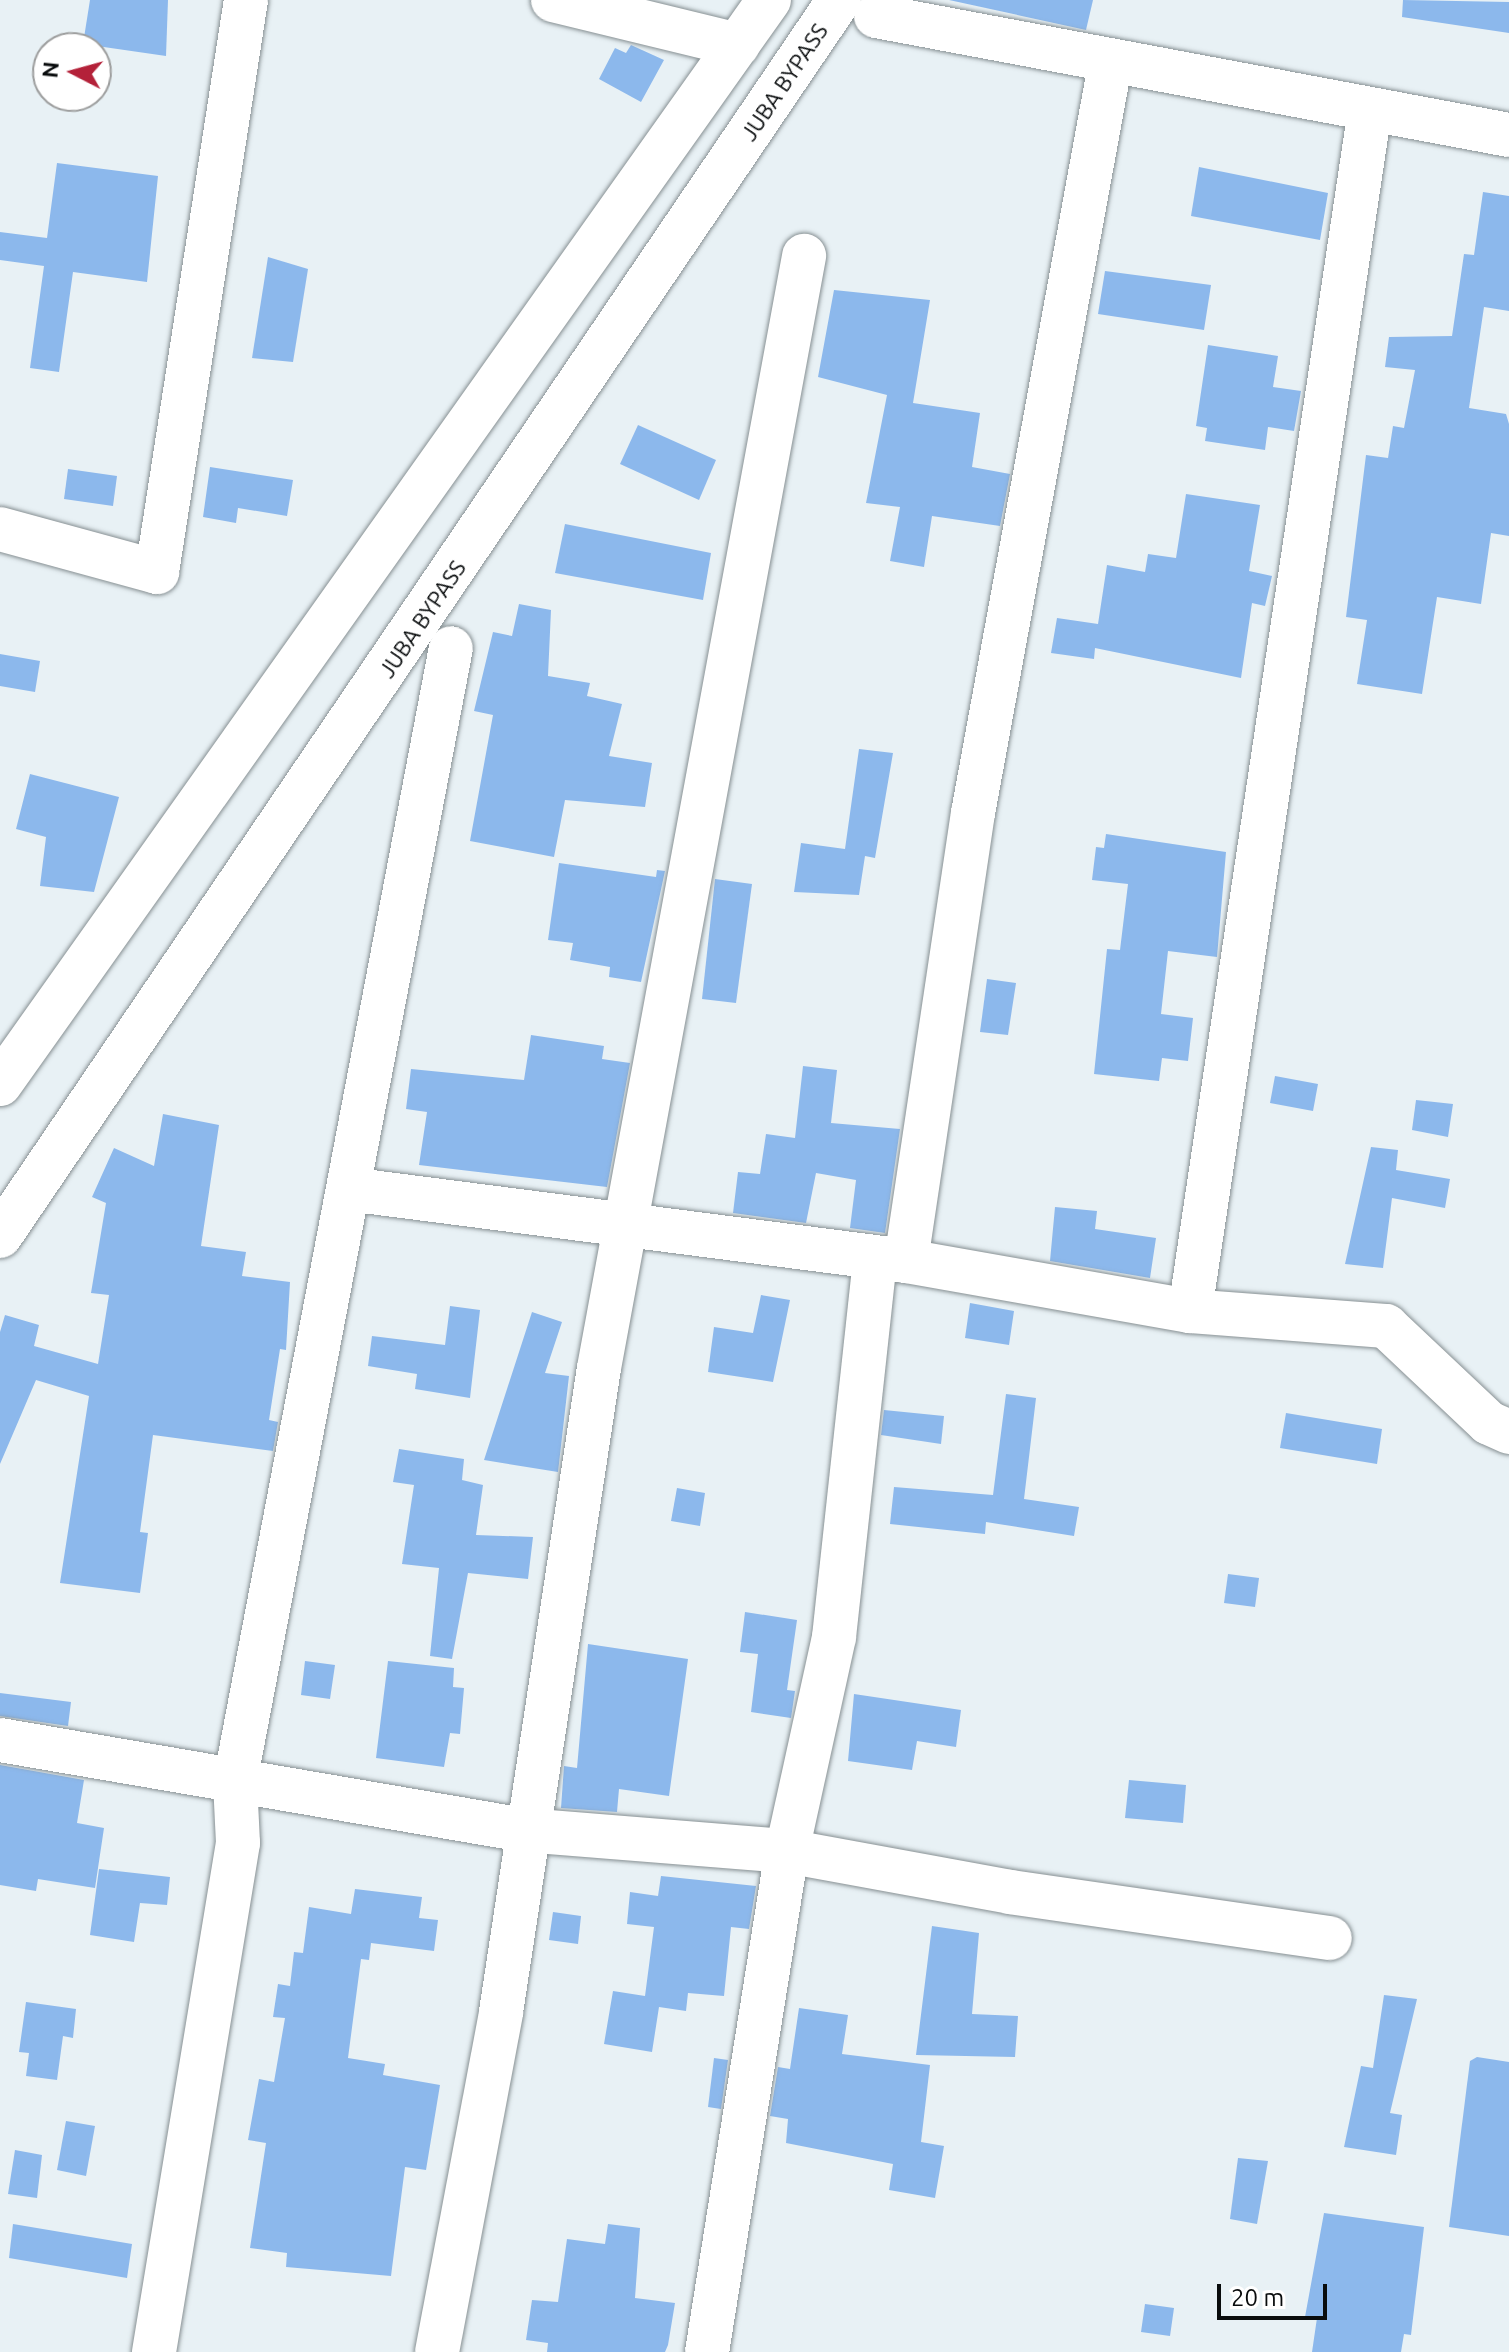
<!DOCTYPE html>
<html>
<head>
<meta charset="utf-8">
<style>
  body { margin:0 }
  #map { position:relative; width:1509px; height:2352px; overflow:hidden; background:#e8f1f5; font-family:Ubuntu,sans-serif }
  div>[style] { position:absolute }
  .building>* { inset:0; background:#8cb8ec }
  .roads { filter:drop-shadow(0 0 2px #879093) drop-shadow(0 0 2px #879093) }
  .minor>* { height:44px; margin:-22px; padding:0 22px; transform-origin:22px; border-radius:22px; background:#fff }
  .primary>* { height:44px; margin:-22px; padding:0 22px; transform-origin:22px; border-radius:22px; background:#fff }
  span { translate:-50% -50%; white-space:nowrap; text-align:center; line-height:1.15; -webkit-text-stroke:6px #fff; paint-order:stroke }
  .street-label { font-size:22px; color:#090c0d }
  .north { position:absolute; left:32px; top:32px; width:80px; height:80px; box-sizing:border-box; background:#fff; border:2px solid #9d9e9e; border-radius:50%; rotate:276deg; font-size:22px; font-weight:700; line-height:32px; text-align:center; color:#090c0d }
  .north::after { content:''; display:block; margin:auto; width:28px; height:36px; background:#b42139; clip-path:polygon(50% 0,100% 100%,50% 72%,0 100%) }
  .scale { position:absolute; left:1217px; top:2284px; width:110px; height:36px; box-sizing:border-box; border:4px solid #090c0d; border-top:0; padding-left:10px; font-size:24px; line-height:28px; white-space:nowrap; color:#090c0d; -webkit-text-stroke:6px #fff; paint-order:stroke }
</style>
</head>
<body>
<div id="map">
  <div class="building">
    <div style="clip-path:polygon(90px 0,168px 0,166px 56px,83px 44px)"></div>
    <div style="clip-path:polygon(949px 0,1093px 0,1086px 30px)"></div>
    <div style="clip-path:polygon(1403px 0,1509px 2px,1509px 33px,1402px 17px)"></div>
    <div style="clip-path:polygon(631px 45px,664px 60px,641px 102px,599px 79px,615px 48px,626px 53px)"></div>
    <div style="clip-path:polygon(57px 163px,158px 176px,147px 282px,73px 272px,59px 372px,30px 368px,44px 266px,0 260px,0 232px,47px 238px)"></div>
    <div style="clip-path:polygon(1199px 167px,1328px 193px,1320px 240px,1191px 216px)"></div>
    <div style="clip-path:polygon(1483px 192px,1509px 196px,1509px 311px,1484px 307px,1469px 408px,1506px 414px,1509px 424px,1509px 536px,1491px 533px,1481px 604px,1437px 597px,1422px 694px,1357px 684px,1367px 620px,1346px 617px,1366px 455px,1388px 458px,1393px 426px,1404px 428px,1415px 370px,1385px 367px,1389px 337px,1452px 336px,1464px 254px,1474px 255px)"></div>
    <div style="clip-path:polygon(268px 257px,308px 269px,293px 362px,252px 358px)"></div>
    <div style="clip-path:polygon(1105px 271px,1211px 285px,1204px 330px,1098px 314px)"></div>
    <div style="clip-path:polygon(834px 290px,930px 300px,913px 403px,980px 413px,972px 467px,1010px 474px,1000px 526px,932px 516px,924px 567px,890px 561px,900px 507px,866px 503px,887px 395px,818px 377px)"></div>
    <div style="clip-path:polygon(1208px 345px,1278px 356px,1273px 387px,1301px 391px,1294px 431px,1268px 427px,1265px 450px,1205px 441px,1207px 428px,1196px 426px)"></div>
    <div style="clip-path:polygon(638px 425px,716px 460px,699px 500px,620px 464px)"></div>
    <div style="clip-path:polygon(210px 467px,293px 480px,287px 516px,238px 508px,236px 523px,203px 517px)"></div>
    <div style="clip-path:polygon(68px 469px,117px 476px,113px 506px,64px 499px)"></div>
    <div style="clip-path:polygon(1186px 494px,1260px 505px,1249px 571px,1272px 576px,1265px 606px,1252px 603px,1241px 678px,1095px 648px,1094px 659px,1051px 653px,1057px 618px,1098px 624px,1107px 565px,1145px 572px,1148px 554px,1176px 558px)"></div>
    <div style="clip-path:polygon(565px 524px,711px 553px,703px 600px,555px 573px)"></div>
    <div style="clip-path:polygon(519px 604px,551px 610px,548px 676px,590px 683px,587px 696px,622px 704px,609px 756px,652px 763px,645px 807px,565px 800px,554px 857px,470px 841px,493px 715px,474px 711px,493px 632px,512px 636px)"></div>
    <div style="clip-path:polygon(0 654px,40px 661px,35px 692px,0 686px)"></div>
    <div style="clip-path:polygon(859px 749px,893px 753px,875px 858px,865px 856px,859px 895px,794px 892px,801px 843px,845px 849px)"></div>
    <div style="clip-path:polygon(30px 774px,119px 797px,94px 892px,40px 886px,46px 837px,16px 829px)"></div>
    <div style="clip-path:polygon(1106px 834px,1226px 852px,1217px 957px,1168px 951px,1161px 1014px,1193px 1018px,1188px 1061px,1162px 1058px,1159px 1081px,1094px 1074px,1107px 949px,1120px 950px,1128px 884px,1092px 880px,1096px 847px,1104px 848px)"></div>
    <div style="clip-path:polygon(559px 863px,656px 877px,657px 870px,665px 871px,641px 982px,609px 977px,610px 967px,570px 960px,573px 943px,548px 940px)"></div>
    <div style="clip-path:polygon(715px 879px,752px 884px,736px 1003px,702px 999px)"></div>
    <div style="clip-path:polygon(987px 979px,1016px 983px,1008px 1035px,980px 1032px)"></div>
    <div style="clip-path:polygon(531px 1035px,604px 1046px,602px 1059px,630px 1063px,607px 1187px,419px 1165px,427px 1112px,406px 1109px,411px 1069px,524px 1080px)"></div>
    <div style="clip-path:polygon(803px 1066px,837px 1070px,831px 1123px,900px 1129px,885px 1233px,850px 1228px,856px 1180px,816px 1173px,806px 1223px,733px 1213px,738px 1172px,760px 1174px,766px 1134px,795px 1138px)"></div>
    <div style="clip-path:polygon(1275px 1076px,1318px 1084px,1313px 1111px,1270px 1103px)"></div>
    <div style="clip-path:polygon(1416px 1100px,1453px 1104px,1448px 1137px,1412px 1130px)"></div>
    <div style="clip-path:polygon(163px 1114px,219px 1125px,201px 1246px,246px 1252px,242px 1276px,290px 1282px,286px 1350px,280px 1349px,269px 1420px,278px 1422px,273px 1451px,153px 1435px,140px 1532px,148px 1533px,140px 1593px,60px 1583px,89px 1396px,36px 1380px,0 1464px,0 1332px,5px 1315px,39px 1325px,34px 1346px,98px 1364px,109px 1295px,91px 1293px,106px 1203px,92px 1197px,114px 1148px,154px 1166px)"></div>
    <div style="clip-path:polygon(1371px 1147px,1398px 1150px,1396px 1170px,1450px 1179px,1445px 1208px,1392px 1198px,1383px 1268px,1345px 1264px)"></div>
    <div style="clip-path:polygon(1055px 1207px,1097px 1211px,1095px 1229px,1156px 1238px,1150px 1278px,1050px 1261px)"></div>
    <div style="clip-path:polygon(761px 1295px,790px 1300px,773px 1382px,708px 1372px,714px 1327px,753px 1333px)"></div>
    <div style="clip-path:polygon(970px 1303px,1014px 1311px,1009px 1345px,965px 1338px)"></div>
    <div style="clip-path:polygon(450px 1306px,480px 1310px,470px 1398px,415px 1389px,417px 1374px,368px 1366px,372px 1336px,445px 1345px)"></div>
    <div style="clip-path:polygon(532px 1312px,562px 1322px,545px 1373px,569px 1376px,558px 1472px,484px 1460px)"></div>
    <div style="clip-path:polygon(1006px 1394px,1036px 1398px,1024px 1499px,1079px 1507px,1074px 1536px,986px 1522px,985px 1534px,890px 1524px,894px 1487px,993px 1495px)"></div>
    <div style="clip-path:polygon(884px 1410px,944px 1416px,941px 1444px,881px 1435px)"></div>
    <div style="clip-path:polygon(1286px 1413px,1382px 1429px,1377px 1464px,1280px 1448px)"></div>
    <div style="clip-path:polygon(399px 1449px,464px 1459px,462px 1480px,483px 1485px,476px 1535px,533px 1537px,528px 1579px,468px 1573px,452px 1659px,430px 1656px,439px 1568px,402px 1564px,414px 1485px,393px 1482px)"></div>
    <div style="clip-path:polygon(677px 1488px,705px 1493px,700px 1526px,671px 1521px)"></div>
    <div style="clip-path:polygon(1228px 1574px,1259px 1578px,1255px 1607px,1224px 1603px)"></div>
    <div style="clip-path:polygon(745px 1612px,797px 1620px,787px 1690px,795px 1691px,791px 1718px,751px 1712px,758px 1654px,740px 1652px)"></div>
    <div style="clip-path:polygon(588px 1644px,688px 1659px,669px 1796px,619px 1789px,617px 1812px,561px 1808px,564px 1766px,577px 1768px)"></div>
    <div style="clip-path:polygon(305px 1661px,335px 1665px,330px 1699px,301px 1695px)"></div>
    <div style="clip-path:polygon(388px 1661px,454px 1668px,453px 1687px,464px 1688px,460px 1734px,450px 1733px,444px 1767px,376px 1758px)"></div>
    <div style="clip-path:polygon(0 1693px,71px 1702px,68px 1726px,0 1716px)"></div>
    <div style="clip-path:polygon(854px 1694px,961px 1710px,956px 1747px,917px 1741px,912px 1770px,848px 1761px)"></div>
    <div style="clip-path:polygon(0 1765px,84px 1780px,77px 1823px,104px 1828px,95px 1888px,38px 1879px,36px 1891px,0 1885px)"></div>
    <div style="clip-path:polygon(1129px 1780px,1186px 1785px,1183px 1823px,1125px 1818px)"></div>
    <div style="clip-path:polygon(99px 1869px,170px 1877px,167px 1905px,140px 1903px,134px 1942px,90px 1935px)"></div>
    <div style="clip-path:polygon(661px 1876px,756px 1886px,749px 1929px,731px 1927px,724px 1996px,688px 1993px,686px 2011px,659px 2007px,652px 2052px,604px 2044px,613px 1991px,645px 1996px,654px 1927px,627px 1924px,630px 1892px,658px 1896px)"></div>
    <div style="clip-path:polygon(355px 1889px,422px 1897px,419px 1918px,438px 1920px,434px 1951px,371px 1943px,369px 1960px,361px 1959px,348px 2058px,385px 2064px,383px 2075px,440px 2085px,426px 2170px,405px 2167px,391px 2276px,286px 2267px,287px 2253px,250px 2248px,266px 2143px,248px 2140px,259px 2079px,274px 2082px,285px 2018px,273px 2017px,278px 1984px,290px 1986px,294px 1952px,303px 1953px,309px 1907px,351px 1914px)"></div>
    <div style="clip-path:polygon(553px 1912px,581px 1916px,578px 1944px,549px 1940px)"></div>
    <div style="clip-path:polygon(932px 1926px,979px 1933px,972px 2014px,1018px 2016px,1015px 2057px,916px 2055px)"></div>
    <div style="clip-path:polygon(1384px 1995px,1417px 1999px,1390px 2113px,1402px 2115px,1396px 2155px,1344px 2147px,1361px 2066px,1373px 2068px)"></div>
    <div style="clip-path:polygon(26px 2002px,76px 2009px,73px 2038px,63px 2036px,57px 2080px,26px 2076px,29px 2053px,19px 2052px)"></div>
    <div style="clip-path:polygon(799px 2008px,848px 2015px,842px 2054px,930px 2065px,921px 2142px,944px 2146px,935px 2198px,889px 2190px,893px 2164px,786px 2143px,788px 2119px,770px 2116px,778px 2067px,790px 2069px)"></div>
    <div style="clip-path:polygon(1477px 2057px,1509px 2062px,1509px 2236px,1449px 2227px,1470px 2061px)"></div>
    <div style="clip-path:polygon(714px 2058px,728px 2060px,721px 2109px,708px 2107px)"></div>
    <div style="clip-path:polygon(66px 2121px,95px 2126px,86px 2176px,57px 2170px)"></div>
    <div style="clip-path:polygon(15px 2150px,42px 2155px,37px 2198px,8px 2194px)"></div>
    <div style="clip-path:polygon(1238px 2158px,1268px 2161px,1257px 2224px,1230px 2219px)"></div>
    <div style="clip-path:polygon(1324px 2213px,1424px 2227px,1411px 2335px,1404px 2334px,1401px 2352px,1312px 2352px,1317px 2318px,1305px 2317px)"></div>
    <div style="clip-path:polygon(13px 2224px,132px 2244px,127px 2278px,9px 2258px)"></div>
    <div style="clip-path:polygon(608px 2224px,640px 2228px,635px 2298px,675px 2303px,668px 2345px,665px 2352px,547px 2352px,548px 2343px,526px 2340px,532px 2300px,558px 2302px,567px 2239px,605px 2244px)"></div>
    <div style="clip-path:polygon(1145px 2304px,1174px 2308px,1170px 2336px,1141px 2332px)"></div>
  </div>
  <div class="roads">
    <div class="minor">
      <div style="left:553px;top:0;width:190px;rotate:13.7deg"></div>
      <div style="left:876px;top:16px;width:644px;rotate:10.65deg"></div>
      <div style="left:0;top:529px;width:163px;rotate:15.3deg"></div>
      <div style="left:157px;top:572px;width:579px;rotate:-81.16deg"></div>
      <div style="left:348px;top:1189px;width:563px;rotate:7.35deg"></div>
      <div style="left:906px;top:1261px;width:288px;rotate:10deg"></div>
      <div style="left:1190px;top:1311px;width:197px;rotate:4.4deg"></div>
      <div style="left:1386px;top:1326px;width:141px;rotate:43.3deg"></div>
      <div style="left:1489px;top:1423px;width:22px;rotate:24deg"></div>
      <div style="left:906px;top:1261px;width:453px;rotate:-81.5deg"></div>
      <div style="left:973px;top:813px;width:760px;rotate:-79.62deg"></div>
      <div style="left:1190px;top:1311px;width:1215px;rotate:-81.48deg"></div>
      <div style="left:0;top:1740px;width:532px;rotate:9.75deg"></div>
      <div style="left:524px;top:1830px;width:264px;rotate:4.6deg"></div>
      <div style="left:787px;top:1851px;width:227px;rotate:10.4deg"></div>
      <div style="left:1010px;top:1892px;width:323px;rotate:8.2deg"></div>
      <div style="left:154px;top:2352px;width:516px;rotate:-80.63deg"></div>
      <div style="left:238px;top:1843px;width:61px;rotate:-92.8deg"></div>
      <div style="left:235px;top:1782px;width:1154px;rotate:-79.22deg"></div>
      <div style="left:437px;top:2352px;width:346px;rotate:-79.3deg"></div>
      <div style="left:501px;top:2012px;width:651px;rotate:-81.35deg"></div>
      <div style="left:599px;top:1368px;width:1131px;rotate:-79.55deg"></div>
      <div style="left:707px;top:2352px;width:507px;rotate:-80.93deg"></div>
      <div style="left:787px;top:1851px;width:219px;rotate:-77.6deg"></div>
      <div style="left:834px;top:1637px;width:381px;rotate:-83.8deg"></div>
    </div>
    <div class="primary">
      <div style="left:0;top:1084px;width:1329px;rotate:-54.65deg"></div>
      <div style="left:0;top:1236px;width:1494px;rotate:-55.83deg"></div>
    </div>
  </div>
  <div class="street-label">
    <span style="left:784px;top:82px;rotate:-56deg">JUBA BYPASS</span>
    <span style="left:422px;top:619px;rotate:-56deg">JUBA BYPASS</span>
  </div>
  <div class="north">N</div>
  <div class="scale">20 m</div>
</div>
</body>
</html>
